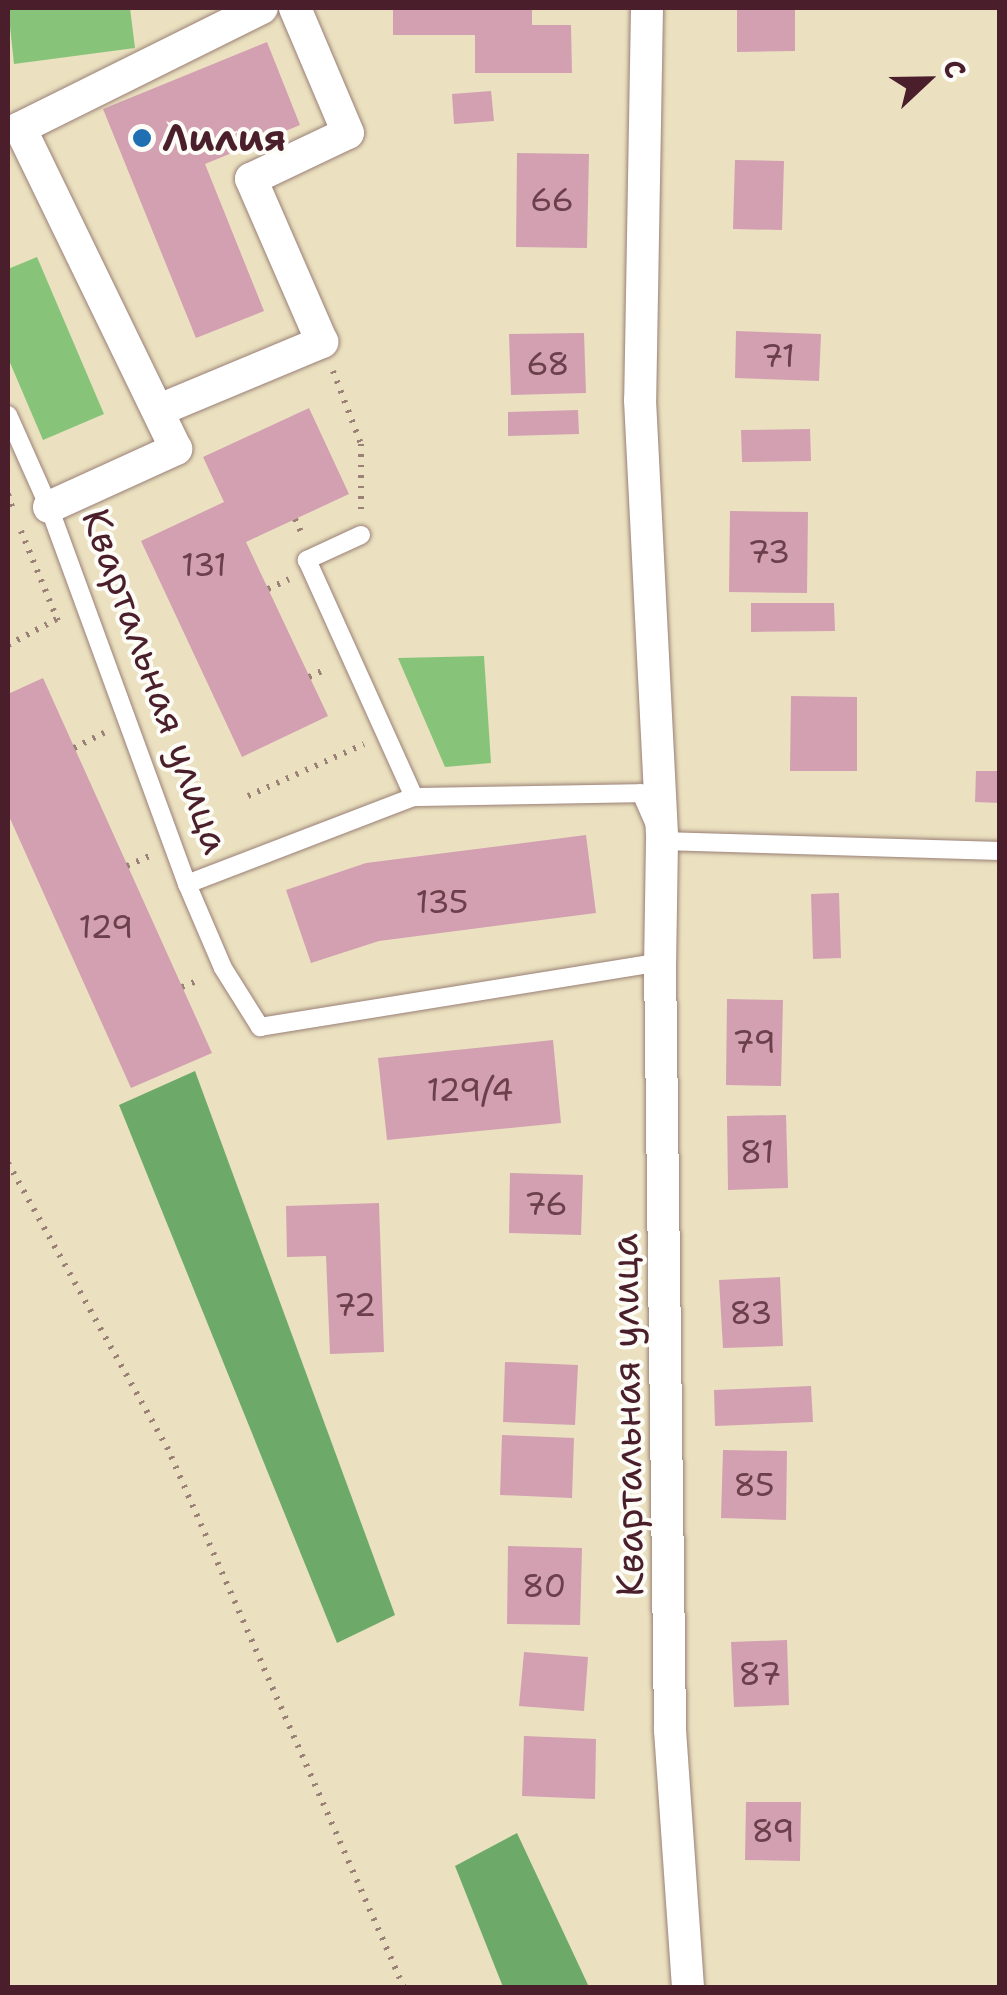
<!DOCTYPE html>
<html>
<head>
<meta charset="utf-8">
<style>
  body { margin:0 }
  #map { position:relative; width:1007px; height:1995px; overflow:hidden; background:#ebe1c0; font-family:"Shantell Sans",sans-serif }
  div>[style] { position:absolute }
  .green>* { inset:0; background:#87c47a }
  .forest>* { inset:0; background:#6daa6a }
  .building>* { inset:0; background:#d2a0b1 }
  .path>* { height:6px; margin-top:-3px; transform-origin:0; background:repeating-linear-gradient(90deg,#9a8076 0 2.5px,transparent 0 10.5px) }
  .roads { filter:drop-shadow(0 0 2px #9a8076) drop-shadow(0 0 2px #9a8076) }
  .lane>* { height:18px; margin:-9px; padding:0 9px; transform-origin:9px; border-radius:9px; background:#fff }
  .street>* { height:32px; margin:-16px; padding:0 16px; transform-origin:16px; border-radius:16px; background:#fff }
  .dots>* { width:28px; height:28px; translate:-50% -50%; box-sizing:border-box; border:5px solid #fdfcf7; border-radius:50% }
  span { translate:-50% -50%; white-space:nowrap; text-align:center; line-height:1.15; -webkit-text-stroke:8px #fdfcf7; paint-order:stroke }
  .number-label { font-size:32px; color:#6c3f4c }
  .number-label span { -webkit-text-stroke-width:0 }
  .poi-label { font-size:38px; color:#4a1f2b; font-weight:700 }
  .left { translate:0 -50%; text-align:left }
  .street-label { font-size:38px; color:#4a1f2b }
  .frame { position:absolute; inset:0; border:10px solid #4a1f2b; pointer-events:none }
  .north { position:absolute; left:877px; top:30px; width:100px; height:100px; -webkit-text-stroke:8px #fdfcf7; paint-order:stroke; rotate:68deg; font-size:28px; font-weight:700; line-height:40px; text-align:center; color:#4a1f2b }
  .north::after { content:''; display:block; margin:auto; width:35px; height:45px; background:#4a1f2b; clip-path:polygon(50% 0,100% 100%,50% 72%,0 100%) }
</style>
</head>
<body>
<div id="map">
  <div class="green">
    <div style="clip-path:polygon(8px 8px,130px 8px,135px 48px,14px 64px)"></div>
    <div style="clip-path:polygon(37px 257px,104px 414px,43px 440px,8px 358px,8px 269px)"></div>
    <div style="clip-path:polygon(484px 656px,491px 763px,445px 767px,398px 658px)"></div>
  </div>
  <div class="forest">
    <div style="clip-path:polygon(195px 1071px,395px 1615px,337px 1643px,119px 1105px)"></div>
    <div style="clip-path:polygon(517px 1833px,589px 1987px,503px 1987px,455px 1866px)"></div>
  </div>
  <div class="building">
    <div style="clip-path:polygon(393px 8px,532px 8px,532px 25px,571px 25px,572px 73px,475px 73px,475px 35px,393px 35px)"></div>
    <div style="clip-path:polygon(737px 8px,795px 8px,795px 51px,737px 52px)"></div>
    <div style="clip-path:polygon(267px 42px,300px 125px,205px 164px,264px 311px,196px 338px,103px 109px)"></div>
    <div style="clip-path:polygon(491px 91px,494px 121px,454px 124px,452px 94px)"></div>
    <div style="clip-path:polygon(517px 153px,589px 154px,587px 248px,516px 247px)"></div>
    <div style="clip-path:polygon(735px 160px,784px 161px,782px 230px,733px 229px)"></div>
    <div style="clip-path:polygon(736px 331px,821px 334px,819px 381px,735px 378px)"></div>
    <div style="clip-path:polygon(584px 333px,586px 393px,511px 395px,509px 334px)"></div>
    <div style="clip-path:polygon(309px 408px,349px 494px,246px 542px,328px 716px,242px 757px,141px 541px,224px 502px,203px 457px)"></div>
    <div style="clip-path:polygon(578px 410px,579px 434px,508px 436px,508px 412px)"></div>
    <div style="clip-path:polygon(810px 429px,811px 461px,742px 462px,741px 430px)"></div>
    <div style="clip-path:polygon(730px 511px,808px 512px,807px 593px,729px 592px)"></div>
    <div style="clip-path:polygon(751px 603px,834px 603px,835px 631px,751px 632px)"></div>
    <div style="clip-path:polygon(43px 678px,212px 1053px,131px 1088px,8px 814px,8px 694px)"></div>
    <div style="clip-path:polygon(791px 696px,857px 697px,857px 771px,790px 771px)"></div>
    <div style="clip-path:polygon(976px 771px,1000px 771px,1000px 803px,975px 802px)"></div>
    <div style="clip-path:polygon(586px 835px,596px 913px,379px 941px,311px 963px,286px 890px,366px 863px)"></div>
    <div style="clip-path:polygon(839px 893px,841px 958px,813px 959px,811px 894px)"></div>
    <div style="clip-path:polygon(727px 999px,783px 1000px,781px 1086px,726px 1085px)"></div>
    <div style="clip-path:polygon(553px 1040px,561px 1123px,387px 1140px,378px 1058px)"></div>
    <div style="clip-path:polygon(786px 1115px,788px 1188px,728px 1190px,727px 1116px)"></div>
    <div style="clip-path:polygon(510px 1173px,583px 1175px,581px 1235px,509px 1233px)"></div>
    <div style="clip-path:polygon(379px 1203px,384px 1352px,330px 1354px,326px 1256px,287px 1257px,286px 1206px)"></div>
    <div style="clip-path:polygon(780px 1277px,783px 1346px,723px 1348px,719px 1280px)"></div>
    <div style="clip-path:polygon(505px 1362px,578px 1365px,575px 1425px,503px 1422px)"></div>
    <div style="clip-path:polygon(811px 1386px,813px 1422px,715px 1426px,714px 1390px)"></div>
    <div style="clip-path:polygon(502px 1435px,574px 1438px,572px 1498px,500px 1495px)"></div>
    <div style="clip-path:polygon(723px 1450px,787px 1451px,786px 1520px,721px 1518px)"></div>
    <div style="clip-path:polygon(508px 1546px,582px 1548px,580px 1625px,507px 1624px)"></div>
    <div style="clip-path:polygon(787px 1640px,789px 1705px,734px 1707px,731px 1642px)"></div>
    <div style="clip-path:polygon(524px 1652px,588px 1657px,584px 1711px,519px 1706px)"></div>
    <div style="clip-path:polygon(524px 1736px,596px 1739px,595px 1799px,522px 1796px)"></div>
    <div style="clip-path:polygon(746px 1802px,801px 1802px,800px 1861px,745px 1860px)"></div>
  </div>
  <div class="path">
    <div style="left:333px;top:371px;width:78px;rotate:69deg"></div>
    <div style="left:361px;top:444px;width:65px;rotate:90deg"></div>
    <div style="left:8px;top:494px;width:17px;rotate:73deg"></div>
    <div style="left:295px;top:519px;width:19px;rotate:65deg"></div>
    <div style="left:21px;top:531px;width:97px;rotate:67.7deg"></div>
    <div style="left:268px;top:589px;width:23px;rotate:-25deg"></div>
    <div style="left:8px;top:645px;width:55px;rotate:-28deg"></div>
    <div style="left:309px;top:677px;width:19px;rotate:-25deg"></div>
    <div style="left:74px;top:748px;width:34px;rotate:-27deg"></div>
    <div style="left:248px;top:796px;width:127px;rotate:-24.1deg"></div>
    <div style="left:127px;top:866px;width:24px;rotate:-24deg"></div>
    <div style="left:182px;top:987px;width:18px;rotate:-22deg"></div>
    <div style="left:8px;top:1163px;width:325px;rotate:60.8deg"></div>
    <div style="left:167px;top:1447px;width:591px;rotate:66.34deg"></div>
  </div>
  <div class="roads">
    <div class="lane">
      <div style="left:8px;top:415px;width:101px;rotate:66deg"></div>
      <div style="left:49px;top:507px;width:401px;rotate:69.9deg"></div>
      <div style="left:187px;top:884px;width:243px;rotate:-21deg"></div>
      <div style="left:414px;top:797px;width:227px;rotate:-1deg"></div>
      <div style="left:641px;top:793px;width:52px;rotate:66.4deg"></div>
      <div style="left:662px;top:841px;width:338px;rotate:1.7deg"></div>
      <div style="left:361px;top:535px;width:60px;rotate:155.2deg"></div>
      <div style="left:307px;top:560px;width:260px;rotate:65.7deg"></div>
      <div style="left:187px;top:884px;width:91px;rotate:66.8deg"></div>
      <div style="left:223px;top:968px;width:70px;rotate:57.9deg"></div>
      <div style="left:260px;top:1027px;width:405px;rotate:-9.2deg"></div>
    </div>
    <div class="street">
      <div style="left:647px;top:8px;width:392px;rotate:91deg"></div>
      <div style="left:640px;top:400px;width:442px;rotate:87.1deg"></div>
      <div style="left:662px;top:841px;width:121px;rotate:90.9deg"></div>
      <div style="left:660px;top:962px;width:768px;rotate:89.25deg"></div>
      <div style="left:670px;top:1730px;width:259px;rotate:86deg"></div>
      <div style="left:159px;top:410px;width:177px;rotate:-22.6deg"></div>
      <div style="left:322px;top:342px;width:178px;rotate:-113.5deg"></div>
      <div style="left:251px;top:179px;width:107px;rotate:-25.4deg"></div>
      <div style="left:348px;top:133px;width:136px;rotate:-113deg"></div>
      <div style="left:49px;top:507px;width:140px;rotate:-24.5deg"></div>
      <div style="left:176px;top:449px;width:357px;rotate:-115.9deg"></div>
      <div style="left:20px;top:128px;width:270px;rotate:-26.4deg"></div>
    </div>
  </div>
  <div class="dots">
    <div style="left:142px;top:138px;background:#1f6fb2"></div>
  </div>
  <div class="number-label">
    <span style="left:552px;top:200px">66</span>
    <span style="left:778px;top:356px">71</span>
    <span style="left:548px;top:364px">68</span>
    <span style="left:769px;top:552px">73</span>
    <span style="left:204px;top:565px">131</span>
    <span style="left:442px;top:902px">135</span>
    <span style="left:106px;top:927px">129</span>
    <span style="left:754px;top:1042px">79</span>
    <span style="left:470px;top:1090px">129/4</span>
    <span style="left:757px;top:1152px">81</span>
    <span style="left:546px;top:1204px">76</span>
    <span style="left:355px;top:1305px">72</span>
    <span style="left:751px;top:1313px">83</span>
    <span style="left:754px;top:1485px">85</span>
    <span style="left:544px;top:1586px">80</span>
    <span style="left:760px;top:1674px">87</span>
    <span style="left:773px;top:1831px">89</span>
  </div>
  <div class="poi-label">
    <span class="left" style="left:162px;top:138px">Лилия</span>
  </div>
  <div class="street-label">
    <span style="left:156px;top:681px;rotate:70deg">Квартальная улица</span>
    <span style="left:627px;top:1415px;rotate:-91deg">Квартальная улица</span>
  </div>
  <div class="frame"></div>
  <div class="north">С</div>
</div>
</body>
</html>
